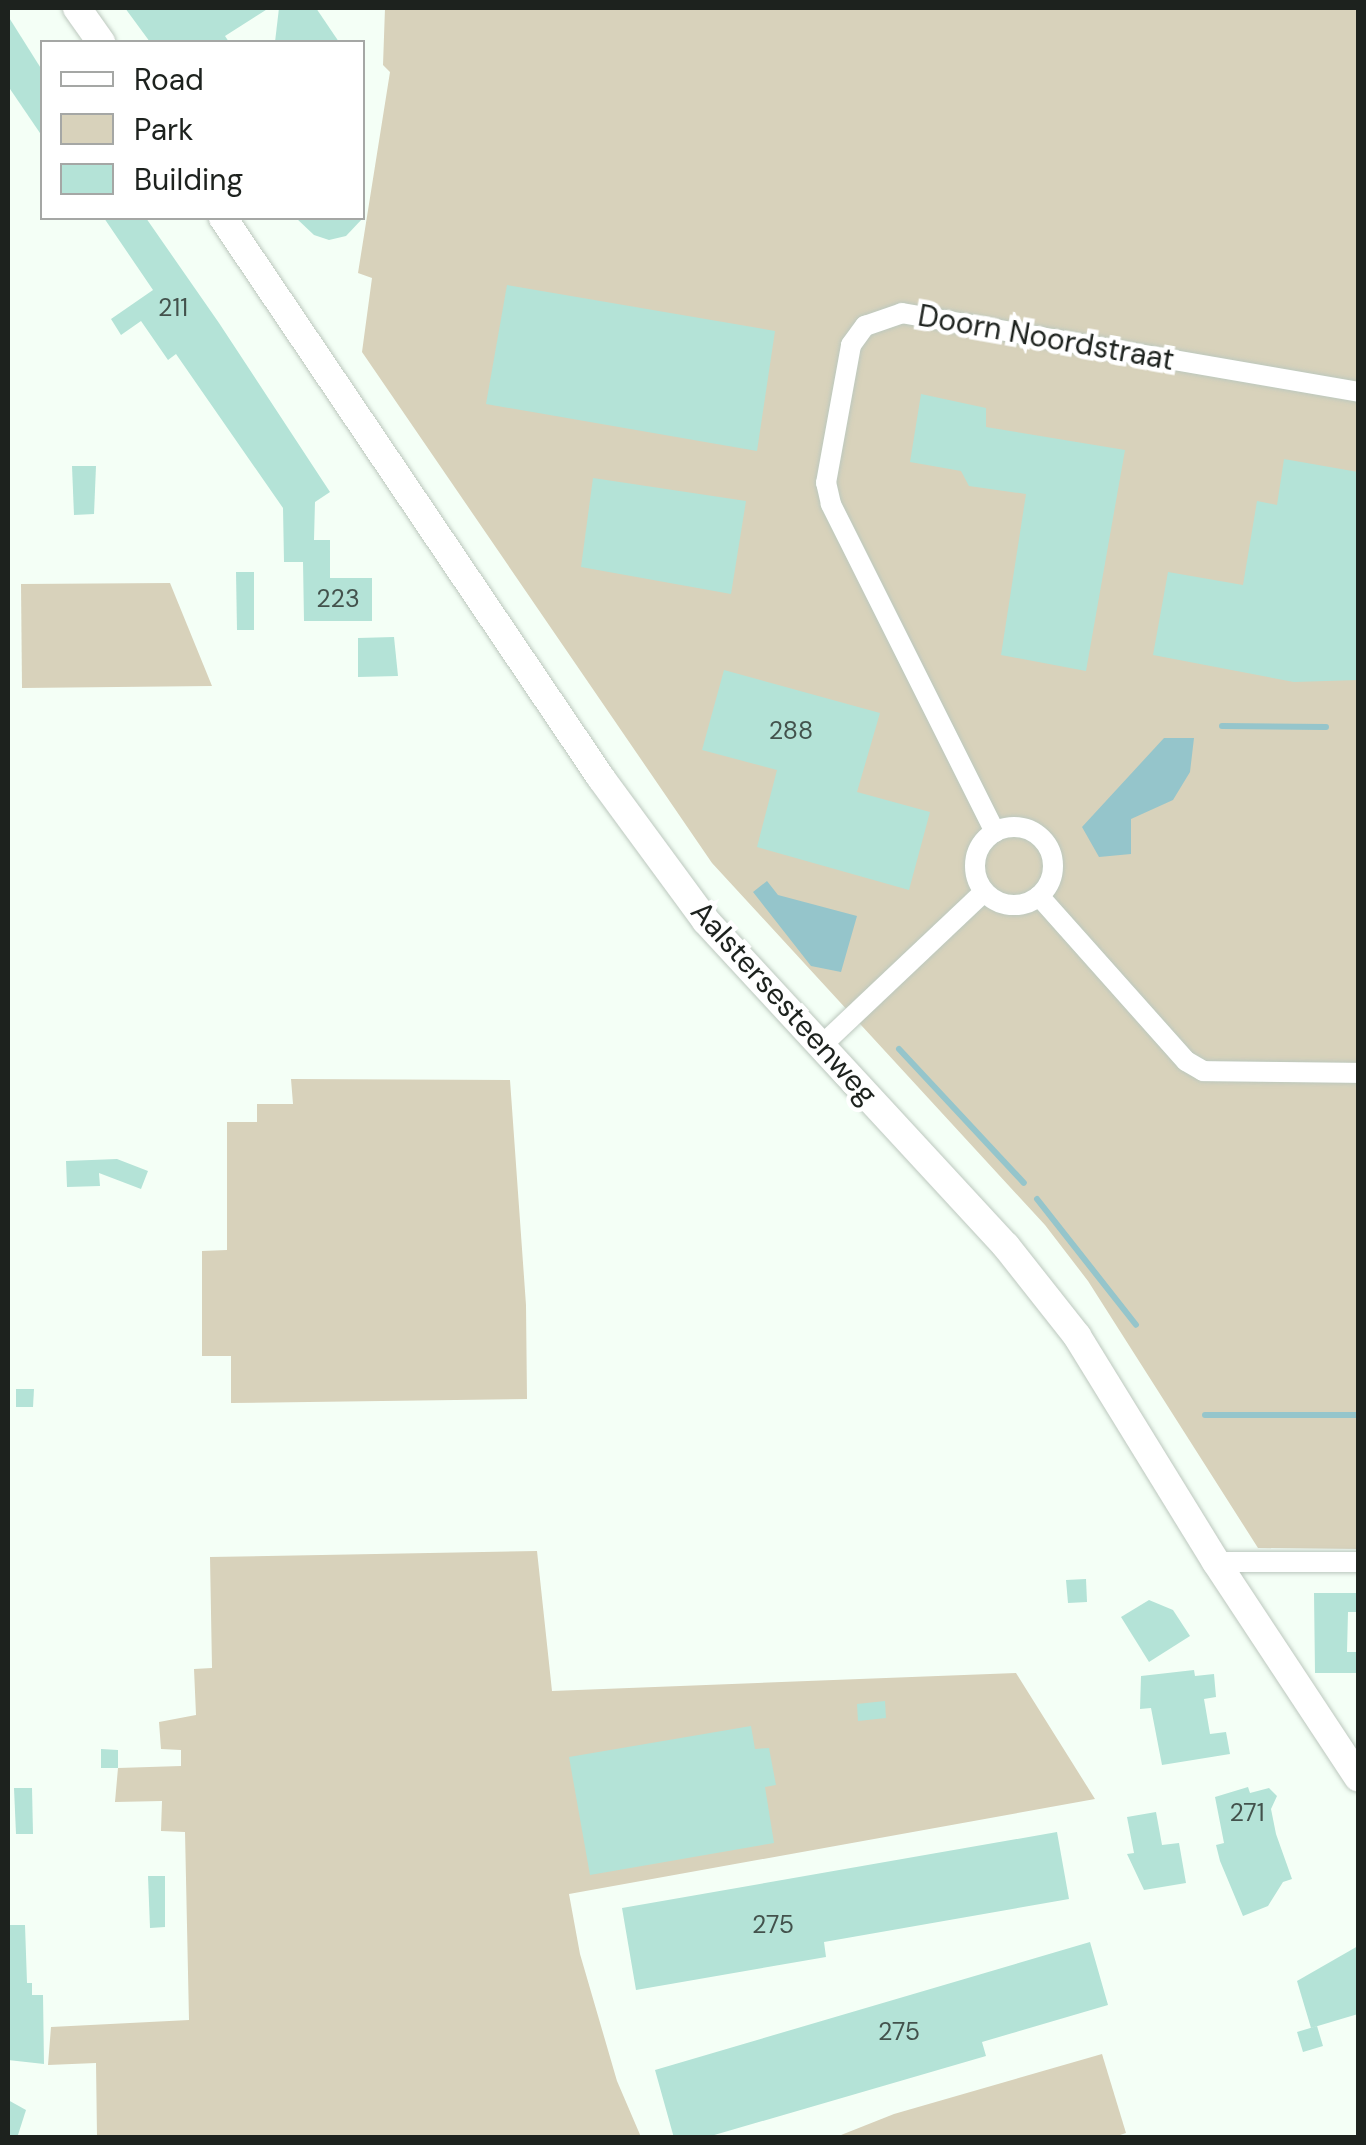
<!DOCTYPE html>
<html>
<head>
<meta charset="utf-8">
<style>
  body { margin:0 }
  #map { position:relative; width:1366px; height:2145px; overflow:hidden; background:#f4fff6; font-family:"DM Sans",sans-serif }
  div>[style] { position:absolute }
  .green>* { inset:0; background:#d8d2bb }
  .water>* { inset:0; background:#95c5cb }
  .stream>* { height:6px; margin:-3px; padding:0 3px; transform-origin:3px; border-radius:3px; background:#95c5cb }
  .building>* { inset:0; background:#b4e3d7 }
  .roads { filter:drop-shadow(0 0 2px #bcc8be) drop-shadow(0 0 2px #bcc8be) }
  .street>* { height:20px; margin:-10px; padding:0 10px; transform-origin:10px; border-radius:10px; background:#fff }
  .street>.ring { margin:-10px; padding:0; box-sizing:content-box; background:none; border:20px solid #fff; border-radius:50% }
  .secondary>* { height:28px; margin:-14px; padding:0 14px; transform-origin:14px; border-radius:14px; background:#fff }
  span { translate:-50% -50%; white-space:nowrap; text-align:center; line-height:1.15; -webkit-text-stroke:9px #fff; paint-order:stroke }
  .number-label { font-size:25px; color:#43524c }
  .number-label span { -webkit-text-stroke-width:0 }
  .street-label { font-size:30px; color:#1d221e }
  .frame { position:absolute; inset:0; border:10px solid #1d221e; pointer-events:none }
  .legend { position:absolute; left:40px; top:40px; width:325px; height:180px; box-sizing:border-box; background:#fff; border:2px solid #a5a7a5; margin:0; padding:12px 18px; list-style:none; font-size:30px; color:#1d221e }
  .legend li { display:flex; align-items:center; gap:20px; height:50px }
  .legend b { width:50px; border:2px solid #a5a7a5 }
</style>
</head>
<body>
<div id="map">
  <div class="green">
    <div style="clip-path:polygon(385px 8px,1358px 8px,1358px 1549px,1258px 1548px,1088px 1281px,1045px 1225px,712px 863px,362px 352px,372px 278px,358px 273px,390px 72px,383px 65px)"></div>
    <div style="clip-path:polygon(170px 583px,212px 686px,22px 688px,21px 584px)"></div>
    <div style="clip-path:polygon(291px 1079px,510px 1080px,526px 1305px,527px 1399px,231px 1403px,231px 1356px,202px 1356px,202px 1251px,227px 1250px,227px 1122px,257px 1122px,257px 1104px,293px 1104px)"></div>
    <div style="clip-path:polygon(537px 1551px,552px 1691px,1016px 1673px,1095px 1799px,569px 1894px,580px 1954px,617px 2081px,641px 2137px,97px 2137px,96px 2063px,48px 2065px,51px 2027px,189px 2020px,185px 1832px,161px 1831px,162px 1801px,115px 1802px,118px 1768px,181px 1766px,181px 1750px,161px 1749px,159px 1722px,196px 1715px,194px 1669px,212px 1668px,210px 1557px)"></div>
    <div style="clip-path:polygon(1102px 2054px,1126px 2133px,1111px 2138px,836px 2137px,894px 2114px)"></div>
  </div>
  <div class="water">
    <div style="clip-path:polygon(1164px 738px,1194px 738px,1190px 772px,1173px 800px,1131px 819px,1131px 854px,1099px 857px,1082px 827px)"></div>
    <div style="clip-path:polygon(767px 881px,778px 895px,857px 916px,841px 972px,811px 966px,753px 892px)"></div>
  </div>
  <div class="stream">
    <div style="left:1222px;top:726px;width:104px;rotate:0.6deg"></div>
    <div style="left:899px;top:1049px;width:183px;rotate:47deg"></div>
    <div style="left:1037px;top:1199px;width:160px;rotate:51.8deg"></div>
    <div style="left:1205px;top:1415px;width:153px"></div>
  </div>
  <div class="building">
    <div style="clip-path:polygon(125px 8px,269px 8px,225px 36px,229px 42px,150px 42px)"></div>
    <div style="clip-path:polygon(279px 8px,316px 8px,339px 42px,275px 42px)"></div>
    <div style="clip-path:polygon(8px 16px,42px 70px,42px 136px,8px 86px)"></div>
    <div style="clip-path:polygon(104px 218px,146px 218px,219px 323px,330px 492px,315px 502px,314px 540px,330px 540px,330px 578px,372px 578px,372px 621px,304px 621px,303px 562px,284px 562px,283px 508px,176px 354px,168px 360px,141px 321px,121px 335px,111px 319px,153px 290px)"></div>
    <div style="clip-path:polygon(296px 218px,363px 218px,346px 236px,329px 240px,314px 235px)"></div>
    <div style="clip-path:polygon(507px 285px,775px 331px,757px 451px,486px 404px)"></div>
    <div style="clip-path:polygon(921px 394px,986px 408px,986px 427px,1125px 450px,1086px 671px,1001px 655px,1026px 494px,969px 486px,961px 471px,910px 462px)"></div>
    <div style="clip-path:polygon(1284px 459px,1358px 472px,1358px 680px,1294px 682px,1153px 655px,1168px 572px,1243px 585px,1257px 501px,1277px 505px)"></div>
    <div style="clip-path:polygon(72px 466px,96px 466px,94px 514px,74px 515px)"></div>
    <div style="clip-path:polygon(593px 478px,746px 501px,731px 594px,581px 567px)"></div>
    <div style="clip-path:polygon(236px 572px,254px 572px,254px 630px,237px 630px)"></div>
    <div style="clip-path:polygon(394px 637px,398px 676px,358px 677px,358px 638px)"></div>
    <div style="clip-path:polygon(724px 670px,880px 713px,857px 792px,930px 812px,909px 890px,757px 847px,777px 770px,702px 750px)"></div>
    <div style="clip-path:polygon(117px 1159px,148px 1171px,141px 1189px,99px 1173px,100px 1186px,67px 1187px,66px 1161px)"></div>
    <div style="clip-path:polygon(16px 1389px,34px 1389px,33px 1407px,16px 1407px)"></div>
    <div style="clip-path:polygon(1086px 1579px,1087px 1602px,1068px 1603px,1066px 1580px)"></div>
    <div style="clip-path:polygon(1314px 1593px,1358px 1593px,1358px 1612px,1348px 1612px,1347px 1652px,1358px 1652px,1358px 1673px,1315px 1673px)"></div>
    <div style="clip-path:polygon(1149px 1600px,1173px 1610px,1190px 1636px,1149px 1662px,1121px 1617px)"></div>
    <div style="clip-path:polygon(1194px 1670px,1195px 1676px,1214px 1674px,1216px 1697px,1204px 1699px,1210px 1734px,1226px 1732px,1230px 1754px,1162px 1765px,1151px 1708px,1140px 1709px,1141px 1676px)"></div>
    <div style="clip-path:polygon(885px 1701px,886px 1718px,858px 1721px,857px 1704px)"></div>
    <div style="clip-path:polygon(751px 1726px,755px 1749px,769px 1748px,776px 1785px,765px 1787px,774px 1843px,590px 1875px,569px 1757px)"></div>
    <div style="clip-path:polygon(101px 1749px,118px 1750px,118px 1768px,101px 1768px)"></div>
    <div style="clip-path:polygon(1248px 1787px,1250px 1793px,1269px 1788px,1277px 1796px,1271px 1809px,1276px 1834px,1292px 1879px,1283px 1882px,1268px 1906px,1243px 1916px,1220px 1861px,1216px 1845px,1224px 1843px,1215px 1797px)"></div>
    <div style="clip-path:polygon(14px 1788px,32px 1788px,33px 1834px,16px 1834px)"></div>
    <div style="clip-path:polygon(1156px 1812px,1162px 1845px,1179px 1843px,1186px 1883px,1144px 1890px,1127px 1854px,1134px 1853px,1127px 1817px)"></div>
    <div style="clip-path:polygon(1057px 1832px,1069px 1899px,824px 1942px,826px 1957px,636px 1990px,622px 1908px)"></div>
    <div style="clip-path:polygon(148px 1876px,165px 1876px,165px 1927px,150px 1928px)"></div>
    <div style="clip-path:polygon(8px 1925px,25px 1925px,27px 1983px,32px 1983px,32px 1995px,43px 1995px,44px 2064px,8px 2060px)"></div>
    <div style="clip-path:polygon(1090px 1942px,1108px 2005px,982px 2042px,986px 2056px,704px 2138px,674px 2138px,655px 2070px)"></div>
    <div style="clip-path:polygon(1358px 1946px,1358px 2014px,1311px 2028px,1297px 1981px)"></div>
    <div style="clip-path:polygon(1317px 2026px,1323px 2046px,1303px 2052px,1297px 2032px)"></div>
    <div style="clip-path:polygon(8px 2100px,26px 2110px,17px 2138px,8px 2138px)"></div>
  </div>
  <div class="roads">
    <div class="street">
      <div class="ring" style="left:975px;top:827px;width:58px;height:58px"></div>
      <div style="left:995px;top:832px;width:367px;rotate:-116.6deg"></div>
      <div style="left:831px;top:504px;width:22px;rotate:-103deg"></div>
      <div style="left:826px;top:483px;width:140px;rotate:-79.7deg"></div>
      <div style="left:851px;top:345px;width:24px;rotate:-54deg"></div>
      <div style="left:865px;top:326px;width:39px;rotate:-19deg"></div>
      <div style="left:902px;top:313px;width:463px;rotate:9.8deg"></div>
      <div style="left:1039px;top:896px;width:221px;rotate:48.3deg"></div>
      <div style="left:1186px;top:1061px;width:20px;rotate:30deg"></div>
      <div style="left:1203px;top:1071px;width:155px;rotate:0.7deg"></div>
      <div style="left:821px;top:1046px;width:224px;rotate:-43.4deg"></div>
      <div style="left:1216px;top:1562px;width:142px"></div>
    </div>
    <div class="secondary">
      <div style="left:77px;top:8px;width:42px;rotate:54.8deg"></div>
      <div style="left:223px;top:218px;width:676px;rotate:55.98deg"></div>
      <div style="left:601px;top:778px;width:177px;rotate:53.7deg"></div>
      <div style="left:706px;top:921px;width:442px;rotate:47.3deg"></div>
      <div style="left:1006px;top:1246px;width:115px;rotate:51.7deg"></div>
      <div style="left:1077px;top:1336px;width:265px;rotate:58.4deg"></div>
      <div style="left:1216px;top:1562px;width:258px;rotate:56.6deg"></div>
    </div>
  </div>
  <div class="number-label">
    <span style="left:173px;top:308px">211</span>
    <span style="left:338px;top:599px">223</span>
    <span style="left:791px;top:731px">288</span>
    <span style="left:1247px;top:1813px">271</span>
    <span style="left:773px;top:1925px">275</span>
    <span style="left:899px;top:2032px">275</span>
  </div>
  <div class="street-label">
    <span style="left:1046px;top:338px;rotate:10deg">Doorn Noordstraat</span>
    <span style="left:784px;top:1003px;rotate:48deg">Aalstersesteenweg</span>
  </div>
  <div class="frame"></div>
  <ul class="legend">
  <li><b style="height:12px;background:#fff"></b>Road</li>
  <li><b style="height:28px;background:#d8d2bb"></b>Park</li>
  <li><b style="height:28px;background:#b4e3d7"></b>Building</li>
  </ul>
</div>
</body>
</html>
